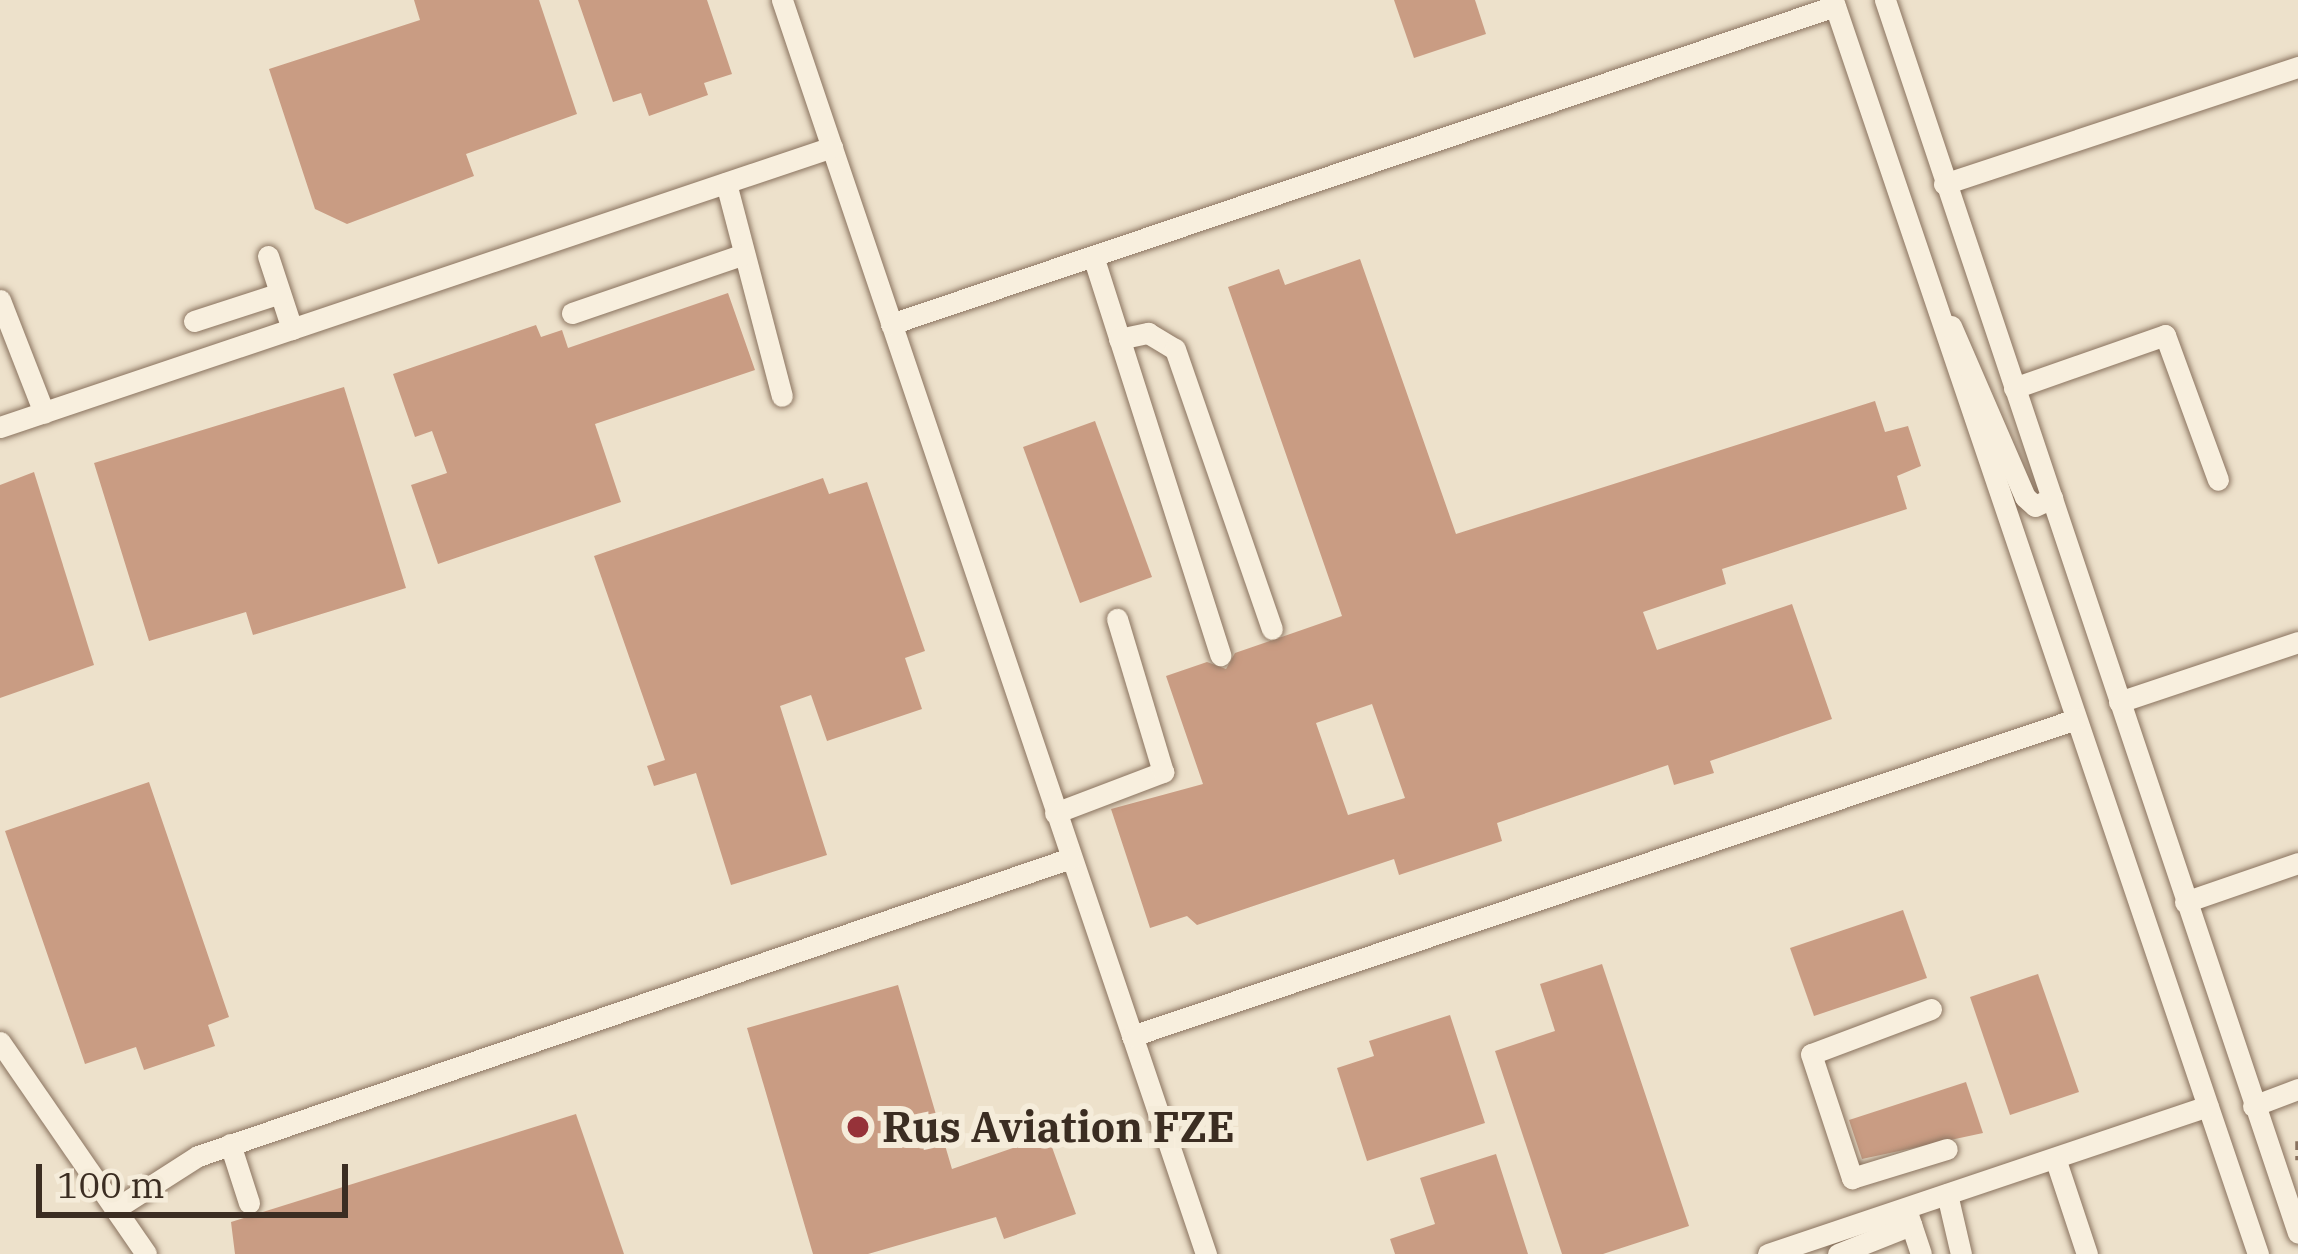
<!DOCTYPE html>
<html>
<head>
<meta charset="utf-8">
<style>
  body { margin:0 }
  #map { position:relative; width:2298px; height:1254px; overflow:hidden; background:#ede1cb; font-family:"IBM Plex Serif",serif }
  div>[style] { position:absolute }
  .building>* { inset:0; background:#c99c83 }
  .path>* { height:4.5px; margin-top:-2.25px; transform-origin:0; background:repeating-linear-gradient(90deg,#8a735f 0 9px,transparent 0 15px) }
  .roads { filter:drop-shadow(0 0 3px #8a735f) drop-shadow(0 0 3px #8a735f) }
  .minor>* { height:21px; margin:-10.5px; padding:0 10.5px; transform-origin:10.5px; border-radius:10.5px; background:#f8efde }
  .dots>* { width:33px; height:33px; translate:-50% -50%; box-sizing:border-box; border:6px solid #f5ecda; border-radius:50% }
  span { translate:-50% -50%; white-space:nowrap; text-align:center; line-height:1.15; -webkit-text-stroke:12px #f5ecda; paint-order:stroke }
  .poi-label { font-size:42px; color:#3b2d22; font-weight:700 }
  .left { translate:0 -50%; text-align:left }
  .scale { position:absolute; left:36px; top:1164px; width:312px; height:54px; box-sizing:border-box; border:6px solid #3b2d22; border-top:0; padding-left:15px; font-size:36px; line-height:42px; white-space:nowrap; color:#3b2d22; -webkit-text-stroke:9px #f5ecda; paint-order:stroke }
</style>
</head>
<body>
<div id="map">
  <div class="building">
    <div style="clip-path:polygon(414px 0,539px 0,577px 114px,466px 154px,474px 176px,347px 224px,315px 209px,269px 69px,420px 20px)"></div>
    <div style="clip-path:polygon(578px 0,707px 0,732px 74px,704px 83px,708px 95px,649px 116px,641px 93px,613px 102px)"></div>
    <div style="clip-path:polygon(1394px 0,1475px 0,1486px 34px,1414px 58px)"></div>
    <div style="clip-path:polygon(evenodd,1360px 259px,1456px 534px,1875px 401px,1885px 432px,1908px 426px,1921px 466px,1897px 476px,1907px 509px,1722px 569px,1726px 584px,1643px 612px,1657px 650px,1792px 604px,1832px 719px,1710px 761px,1714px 773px,1674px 785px,1668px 765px,1497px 823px,1502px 841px,1399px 875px,1394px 859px,1197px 925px,1187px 916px,1150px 928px,1111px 809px,1203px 784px,1166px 676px,1207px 662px,1226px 669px,1235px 653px,1342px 616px,1228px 287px,1279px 269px,1285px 285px,1360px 259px,1372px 704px,1405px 798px,1348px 815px,1316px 723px,1372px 704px)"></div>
    <div style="clip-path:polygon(728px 293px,755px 370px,595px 424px,621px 502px,438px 564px,411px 485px,447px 473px,432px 431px,415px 437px,393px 374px,536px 325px,541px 337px,562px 330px,568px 348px)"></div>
    <div style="clip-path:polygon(344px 387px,406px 588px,253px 635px,246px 612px,149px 641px,94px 463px)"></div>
    <div style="clip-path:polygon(1095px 421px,1152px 577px,1080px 603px,1023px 447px)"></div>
    <div style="clip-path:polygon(34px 472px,94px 665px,0 698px,0 485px)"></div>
    <div style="clip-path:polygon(823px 478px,829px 494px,867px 482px,925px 651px,905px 658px,922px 709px,827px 741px,811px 695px,780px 706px,827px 855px,731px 885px,696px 773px,654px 786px,647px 766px,665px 760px,594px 556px)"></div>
    <div style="clip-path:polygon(149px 782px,229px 1017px,208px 1025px,215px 1046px,144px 1070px,136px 1047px,85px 1064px,5px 831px)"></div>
    <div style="clip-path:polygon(1903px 910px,1927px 978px,1814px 1016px,1790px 948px)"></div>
    <div style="clip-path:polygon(1602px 964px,1689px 1226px,1603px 1254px,1562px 1254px,1495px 1051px,1555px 1031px,1540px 984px)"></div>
    <div style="clip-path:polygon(2038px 974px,2079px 1092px,2010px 1115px,1970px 997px)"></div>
    <div style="clip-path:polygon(898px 985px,952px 1169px,1048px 1136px,1076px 1214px,1004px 1239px,996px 1217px,868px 1254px,813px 1254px,747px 1028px)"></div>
    <div style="clip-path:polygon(1450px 1015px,1485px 1123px,1367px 1161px,1337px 1068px,1374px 1056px,1369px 1041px)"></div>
    <div style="clip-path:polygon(1966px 1082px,1983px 1133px,1862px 1159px,1849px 1120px)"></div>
    <div style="clip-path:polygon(576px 1114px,624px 1254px,235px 1254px,231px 1222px)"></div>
    <div style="clip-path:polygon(1496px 1154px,1528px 1254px,1395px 1254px,1390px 1239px,1435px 1224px,1420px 1178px)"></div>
  </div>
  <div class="path">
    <div style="left:2298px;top:1141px;width:19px;rotate:90deg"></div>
  </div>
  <div class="roads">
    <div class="minor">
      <div style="left:782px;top:0;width:1324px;rotate:71.32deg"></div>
      <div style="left:1833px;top:0;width:1324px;rotate:71.28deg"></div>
      <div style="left:1885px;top:0;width:1300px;rotate:71.48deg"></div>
      <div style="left:726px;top:183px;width:220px;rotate:75.3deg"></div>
      <div style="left:1944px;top:184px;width:373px;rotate:-18.3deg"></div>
      <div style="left:268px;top:256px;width:77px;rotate:71.8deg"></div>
      <div style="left:1093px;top:256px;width:419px;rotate:72.3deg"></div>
      <div style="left:0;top:300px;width:121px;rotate:68.7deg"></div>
      <div style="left:572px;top:313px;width:182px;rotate:-18.9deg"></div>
      <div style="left:194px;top:321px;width:90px;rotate:-18deg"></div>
      <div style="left:891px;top:324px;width:996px;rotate:-18.62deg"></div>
      <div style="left:1951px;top:326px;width:186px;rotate:66.6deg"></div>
      <div style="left:2025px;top:497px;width:13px;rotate:42deg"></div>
      <div style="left:2035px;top:506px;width:19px;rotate:-25deg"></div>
      <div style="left:1119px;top:339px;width:30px;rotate:-12deg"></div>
      <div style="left:1148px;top:333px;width:31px;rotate:31deg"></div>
      <div style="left:1175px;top:349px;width:296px;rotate:70.9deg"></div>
      <div style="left:2014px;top:388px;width:160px;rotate:-19.3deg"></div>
      <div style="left:2165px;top:335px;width:154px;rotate:69.9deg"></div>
      <div style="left:0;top:427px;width:878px;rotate:-18.6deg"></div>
      <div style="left:2119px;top:702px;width:189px;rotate:-18.5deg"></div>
      <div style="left:1055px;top:813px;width:116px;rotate:-20.8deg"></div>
      <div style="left:1163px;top:772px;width:160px;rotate:-106.7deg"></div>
      <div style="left:2185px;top:902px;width:120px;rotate:-19deg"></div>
      <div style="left:1931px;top:1009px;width:128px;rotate:159.4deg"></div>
      <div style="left:1811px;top:1054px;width:131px;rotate:71.7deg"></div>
      <div style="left:1852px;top:1178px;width:99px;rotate:-17deg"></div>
      <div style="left:1132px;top:1036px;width:996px;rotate:-18.56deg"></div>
      <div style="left:0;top:1042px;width:257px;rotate:55.4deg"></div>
      <div style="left:2253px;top:1106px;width:48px;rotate:-20.7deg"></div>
      <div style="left:230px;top:1144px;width:62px;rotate:72.1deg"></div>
      <div style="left:2055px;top:1158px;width:101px;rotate:71.6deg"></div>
      <div style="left:1947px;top:1194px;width:62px;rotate:76.9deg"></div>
      <div style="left:115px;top:1209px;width:98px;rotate:-32.6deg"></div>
      <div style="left:198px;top:1156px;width:922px;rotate:-18.85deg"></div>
      <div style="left:1908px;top:1215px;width:41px;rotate:71.6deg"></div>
      <div style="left:1768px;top:1254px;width:464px;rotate:-18.6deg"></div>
      <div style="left:1838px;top:1254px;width:79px;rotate:-21.7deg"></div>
    </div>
  </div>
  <div class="dots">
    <div style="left:858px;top:1127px;background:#963239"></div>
  </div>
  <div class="poi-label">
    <span class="left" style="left:882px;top:1127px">Rus Aviation FZE</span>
  </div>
  <div class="scale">100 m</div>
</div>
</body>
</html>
